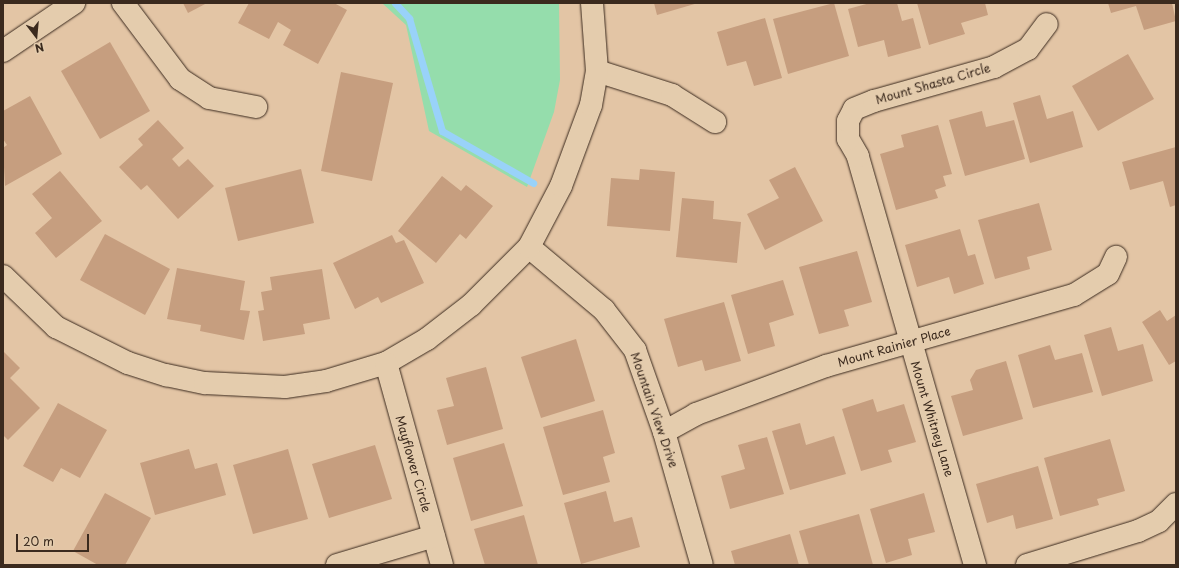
<!DOCTYPE html>
<html>
<head>
<meta charset="utf-8">
<style>
  body { margin:0 }
  #map { position:relative; width:1179px; height:568px; overflow:hidden; background:#e3c5a5; font-family:"Playpen Sans",sans-serif }
  div>[style] { position:absolute }
  .green>* { inset:0; background:#95ddac }
  .stream>* { height:7px; margin:-3.5px; padding:0 3.5px; transform-origin:3.5px; border-radius:3.5px; background:#99d2f9 }
  .building>* { inset:0; background:#c69e7f }
  .roads { filter:drop-shadow(0 0 1px #3b2a1e) drop-shadow(0 0 1px #3b2a1e) }
  .minor>* { height:22px; margin:-11px; padding:0 11px; transform-origin:11px; border-radius:11px; background:#e4ccad }
  span { translate:-50% -50%; white-space:nowrap; text-align:center; line-height:1.15; -webkit-text-stroke:3px #e4ccad; paint-order:stroke }
  .street-label { font-size:12px; color:#3b2a1e }
  .frame { position:absolute; inset:0; border:4px solid #3b2a1e; pointer-events:none }
  .north { position:absolute; left:16px; top:16px; width:40px; height:40px; -webkit-text-stroke:3px #e4ccad; paint-order:stroke; rotate:164deg; font-size:11px; font-weight:700; line-height:16px; text-align:center; color:#3b2a1e }
  .north::after { content:''; display:block; margin:auto; width:14px; height:18px; background:#3b2a1e; clip-path:polygon(50% 0,100% 100%,50% 72%,0 100%) }
  .scale { position:absolute; left:16px; top:534px; width:73px; height:18px; box-sizing:border-box; border:2px solid #3b2a1e; border-top:0; padding-left:5px; font-size:12px; line-height:14px; white-space:nowrap; color:#3b2a1e; -webkit-text-stroke:3px #e4ccad; paint-order:stroke }
</style>
</head>
<body>
<div id="map">
  <div class="green">
    <div style="clip-path:polygon(382px 3px,559px 3px,560px 80px,554px 112px,527px 187px,429px 131px,406px 25px)"></div>
  </div>
  <div class="stream">
    <div style="left:395px;top:3px;width:21px;rotate:47deg"></div>
    <div style="left:409px;top:18px;width:118px;rotate:73.7deg"></div>
    <div style="left:442px;top:131px;width:105px;rotate:29.7deg"></div>
  </div>
  <div class="building">
    <div style="clip-path:polygon(183px 3px,207px 3px,188px 13px)"></div>
    <div style="clip-path:polygon(249px 3px,334px 3px,347px 10px,318px 64px,283px 45px,291px 30px,278px 22px,269px 39px,238px 23px)"></div>
    <div style="clip-path:polygon(654px 3px,698px 3px,657px 15px)"></div>
    <div style="clip-path:polygon(834px 3px,849px 56px,788px 74px,773px 19px)"></div>
    <div style="clip-path:polygon(870px 3px,897px 3px,902px 21px,913px 18px,921px 48px,888px 57px,884px 40px,858px 47px,848px 9px)"></div>
    <div style="clip-path:polygon(917px 3px,985px 3px,988px 15px,961px 23px,965px 34px,929px 45px)"></div>
    <div style="clip-path:polygon(1108px 3px,1172px 3px,1176px 21px,1144px 30px,1136px 6px,1111px 13px)"></div>
    <div style="clip-path:polygon(765px 18px,782px 78px,754px 86px,746px 61px,727px 66px,717px 32px)"></div>
    <div style="clip-path:polygon(110px 42px,150px 111px,100px 139px,61px 71px)"></div>
    <div style="clip-path:polygon(1128px 54px,1154px 99px,1098px 131px,1072px 86px)"></div>
    <div style="clip-path:polygon(341px 72px,393px 83px,372px 181px,321px 171px)"></div>
    <div style="clip-path:polygon(1040px 95px,1047px 119px,1073px 111px,1083px 147px,1030px 163px,1013px 103px)"></div>
    <div style="clip-path:polygon(30px 96px,62px 154px,5px 186px,3px 148px,7px 145px,3px 139px,3px 111px)"></div>
    <div style="clip-path:polygon(982px 111px,986px 127px,1014px 120px,1025px 159px,965px 176px,949px 120px)"></div>
    <div style="clip-path:polygon(158px 120px,184px 148px,172px 159px,179px 167px,188px 159px,214px 186px,178px 219px,147px 185px,141px 190px,119px 167px,143px 145px,138px 139px)"></div>
    <div style="clip-path:polygon(938px 125px,952px 174px,943px 176px,946px 186px,935px 190px,938px 198px,896px 210px,880px 154px,904px 147px,901px 135px)"></div>
    <div style="clip-path:polygon(1176px 147px,1176px 205px,1170px 207px,1163px 181px,1130px 190px,1122px 162px)"></div>
    <div style="clip-path:polygon(795px 167px,823px 221px,765px 250px,747px 214px,779px 198px,769px 180px)"></div>
    <div style="clip-path:polygon(301px 169px,314px 223px,238px 241px,225px 188px)"></div>
    <div style="clip-path:polygon(640px 169px,675px 172px,670px 231px,607px 226px,611px 178px,639px 180px)"></div>
    <div style="clip-path:polygon(60px 171px,102px 221px,56px 258px,35px 233px,52px 218px,32px 194px)"></div>
    <div style="clip-path:polygon(442px 176px,461px 191px,466px 185px,493px 206px,466px 239px,460px 234px,436px 263px,398px 231px)"></div>
    <div style="clip-path:polygon(682px 198px,714px 201px,713px 219px,741px 222px,737px 263px,676px 257px)"></div>
    <div style="clip-path:polygon(1039px 203px,1052px 250px,1027px 257px,1030px 269px,995px 279px,978px 220px)"></div>
    <div style="clip-path:polygon(960px 229px,968px 256px,975px 254px,984px 284px,954px 294px,949px 277px,917px 287px,905px 245px)"></div>
    <div style="clip-path:polygon(105px 234px,170px 269px,145px 315px,80px 280px)"></div>
    <div style="clip-path:polygon(392px 235px,396px 243px,404px 240px,424px 283px,381px 303px,378px 297px,355px 309px,333px 263px)"></div>
    <div style="clip-path:polygon(857px 251px,872px 302px,844px 310px,849px 326px,819px 334px,799px 267px)"></div>
    <div style="clip-path:polygon(177px 268px,245px 281px,240px 310px,250px 311px,244px 340px,200px 331px,201px 325px,167px 319px)"></div>
    <div style="clip-path:polygon(322px 269px,330px 319px,303px 324px,305px 334px,263px 341px,258px 311px,264px 310px,261px 292px,272px 290px,270px 277px)"></div>
    <div style="clip-path:polygon(783px 280px,794px 315px,769px 323px,775px 346px,748px 354px,731px 295px)"></div>
    <div style="clip-path:polygon(724px 302px,741px 361px,705px 371px,702px 360px,678px 367px,664px 319px)"></div>
    <div style="clip-path:polygon(1160px 310px,1167px 321px,1176px 315px,1176px 361px,1169px 365px,1142px 322px)"></div>
    <div style="clip-path:polygon(1111px 327px,1118px 351px,1143px 344px,1153px 381px,1102px 396px,1084px 335px)"></div>
    <div style="clip-path:polygon(576px 339px,595px 401px,541px 418px,521px 357px)"></div>
    <div style="clip-path:polygon(1050px 345px,1055px 360px,1082px 353px,1093px 392px,1033px 408px,1018px 355px)"></div>
    <div style="clip-path:polygon(3px 351px,20px 368px,10px 378px,40px 408px,8px 440px,3px 435px)"></div>
    <div style="clip-path:polygon(1006px 361px,1023px 419px,963px 436px,951px 396px,973px 390px,970px 380px,976px 370px)"></div>
    <div style="clip-path:polygon(486px 367px,503px 429px,447px 445px,437px 410px,454px 406px,446px 378px)"></div>
    <div style="clip-path:polygon(873px 399px,877px 412px,904px 404px,916px 442px,888px 450px,892px 462px,861px 471px,842px 409px)"></div>
    <div style="clip-path:polygon(58px 403px,107px 430px,80px 478px,61px 468px,53px 482px,23px 466px)"></div>
    <div style="clip-path:polygon(603px 410px,615px 453px,603px 457px,610px 482px,563px 495px,543px 427px)"></div>
    <div style="clip-path:polygon(800px 423px,806px 445px,834px 436px,846px 474px,790px 490px,772px 431px)"></div>
    <div style="clip-path:polygon(767px 437px,784px 494px,730px 509px,721px 476px,745px 469px,738px 445px)"></div>
    <div style="clip-path:polygon(1110px 439px,1125px 491px,1097px 499px,1099px 505px,1060px 516px,1044px 458px)"></div>
    <div style="clip-path:polygon(504px 443px,523px 506px,471px 521px,453px 458px)"></div>
    <div style="clip-path:polygon(375px 445px,392px 499px,329px 518px,312px 464px)"></div>
    <div style="clip-path:polygon(189px 449px,195px 469px,217px 463px,226px 495px,155px 515px,140px 463px)"></div>
    <div style="clip-path:polygon(288px 449px,308px 519px,253px 534px,233px 465px)"></div>
    <div style="clip-path:polygon(1038px 466px,1053px 519px,1016px 529px,1013px 515px,987px 523px,976px 484px)"></div>
    <div style="clip-path:polygon(606px 491px,614px 522px,632px 517px,640px 547px,581px 564px,564px 503px)"></div>
    <div style="clip-path:polygon(105px 493px,151px 518px,125px 565px,98px 565px,73px 551px)"></div>
    <div style="clip-path:polygon(924px 493px,935px 532px,908px 539px,912px 555px,886px 563px,870px 509px)"></div>
    <div style="clip-path:polygon(859px 514px,873px 565px,809px 565px,799px 531px)"></div>
    <div style="clip-path:polygon(524px 515px,538px 565px,485px 565px,474px 529px)"></div>
    <div style="clip-path:polygon(790px 534px,799px 565px,735px 565px,731px 551px)"></div>
  </div>
  <div class="roads">
    <div class="minor">
      <div style="left:123px;top:3px;width:95px;rotate:53.1deg"></div>
      <div style="left:180px;top:79px;width:35px;rotate:33deg"></div>
      <div style="left:209px;top:98px;width:48px;rotate:10.8deg"></div>
      <div style="left:3px;top:51px;width:86px;rotate:-34.1deg"></div>
      <div style="left:597px;top:71px;width:79px;rotate:17.7deg"></div>
      <div style="left:672px;top:95px;width:51px;rotate:32.1deg"></div>
      <div style="left:529px;top:247px;width:98px;rotate:40deg"></div>
      <div style="left:604px;top:310px;width:51px;rotate:52.2deg"></div>
      <div style="left:635px;top:350px;width:87px;rotate:70.5deg"></div>
      <div style="left:664px;top:432px;width:138px;rotate:74.1deg"></div>
      <div style="left:3px;top:276px;width:74px;rotate:43.9deg"></div>
      <div style="left:56px;top:327px;width:80px;rotate:26.6deg"></div>
      <div style="left:128px;top:363px;width:40px;rotate:18deg"></div>
      <div style="left:166px;top:375px;width:40px;rotate:12deg"></div>
      <div style="left:205px;top:383px;width:80px;rotate:2.9deg"></div>
      <div style="left:285px;top:387px;width:41px;rotate:-8.3deg"></div>
      <div style="left:326px;top:381px;width:63px;rotate:-16.7deg"></div>
      <div style="left:386px;top:363px;width:48px;rotate:-30.3deg"></div>
      <div style="left:427px;top:339px;width:56px;rotate:-37.7deg"></div>
      <div style="left:471px;top:305px;width:82px;rotate:-45deg"></div>
      <div style="left:529px;top:247px;width:69px;rotate:-62.3deg"></div>
      <div style="left:561px;top:186px;width:86px;rotate:-69.7deg"></div>
      <div style="left:591px;top:105px;width:35px;rotate:-80deg"></div>
      <div style="left:597px;top:71px;width:68px;rotate:-94.2deg"></div>
      <div style="left:386px;top:363px;width:210px;rotate:74.5deg"></div>
      <div style="left:664px;top:432px;width:37px;rotate:-29deg"></div>
      <div style="left:696px;top:414px;width:139px;rotate:-20.3deg"></div>
      <div style="left:826px;top:366px;width:258px;rotate:-16deg"></div>
      <div style="left:1074px;top:295px;width:40px;rotate:-32deg"></div>
      <div style="left:1108px;top:274px;width:19px;rotate:-65deg"></div>
      <div style="left:337px;top:565px;width:101px;rotate:-16.6deg"></div>
      <div style="left:975px;top:565px;width:425px;rotate:-106deg"></div>
      <div style="left:858px;top:156px;width:20px;rotate:-120deg"></div>
      <div style="left:848px;top:139px;width:18px;rotate:-90deg"></div>
      <div style="left:848px;top:121px;width:13px;rotate:-63deg"></div>
      <div style="left:854px;top:109px;width:22px;rotate:-22deg"></div>
      <div style="left:874px;top:101px;width:125px;rotate:-15.8deg"></div>
      <div style="left:994px;top:67px;width:38px;rotate:-28deg"></div>
      <div style="left:1028px;top:49px;width:31px;rotate:-53deg"></div>
      <div style="left:1027px;top:565px;width:116px;rotate:-17deg"></div>
      <div style="left:1138px;top:531px;width:23px;rotate:-25deg"></div>
      <div style="left:1159px;top:521px;width:24px;rotate:-45deg"></div>
    </div>
  </div>
  <div class="street-label">
    <span style="left:933px;top:84px;rotate:-16deg">Mount Shasta Circle</span>
    <span style="left:894px;top:347px;rotate:-16deg">Mount Rainier Place</span>
    <span style="left:654px;top:410px;rotate:71deg">Mountain View Drive</span>
    <span style="left:932px;top:419px;rotate:73deg">Mount Whitney Lane</span>
    <span style="left:413px;top:464px;rotate:74deg">Mayflower Circle</span>
  </div>
  <div class="frame"></div>
  <div class="north">N</div>
  <div class="scale">20 m</div>
</div>
</body>
</html>
